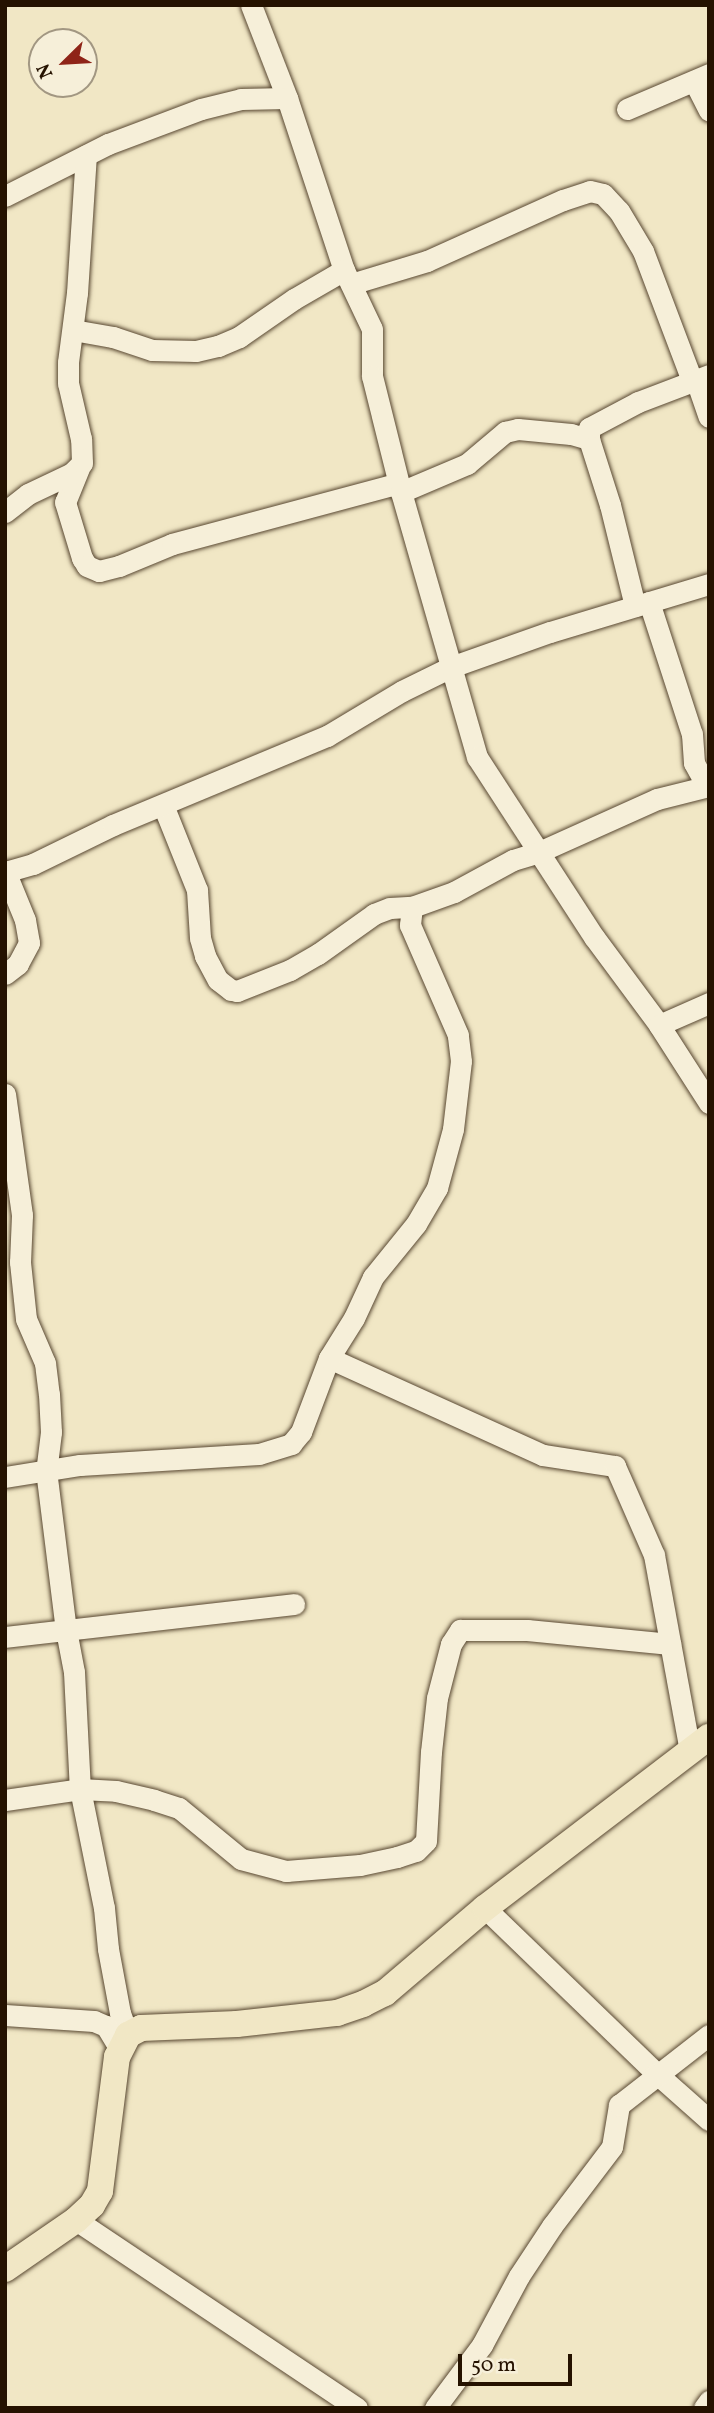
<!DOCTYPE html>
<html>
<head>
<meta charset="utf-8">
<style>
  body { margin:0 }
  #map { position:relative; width:714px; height:2413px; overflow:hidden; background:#f1e7c5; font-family:Vollkorn,serif }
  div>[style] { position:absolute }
  .roads { filter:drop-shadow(0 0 2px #584731) drop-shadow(0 0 2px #584731) }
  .minor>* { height:21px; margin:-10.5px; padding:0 10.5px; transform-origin:10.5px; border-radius:10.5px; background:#f6efd9 }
  .major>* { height:26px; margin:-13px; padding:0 13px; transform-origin:13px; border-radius:13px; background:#f1e7c5 }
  span { translate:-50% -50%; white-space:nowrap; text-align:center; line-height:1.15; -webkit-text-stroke:5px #f6efd9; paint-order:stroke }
  .frame { position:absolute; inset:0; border:7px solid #251200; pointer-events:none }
  .north { position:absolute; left:28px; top:28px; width:70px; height:70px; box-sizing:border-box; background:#f6efd9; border:2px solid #a29782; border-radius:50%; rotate:246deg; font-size:19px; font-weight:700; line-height:28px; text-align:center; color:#251200 }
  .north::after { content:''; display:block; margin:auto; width:24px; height:32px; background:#8f2418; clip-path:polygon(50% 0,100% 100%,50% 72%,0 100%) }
  .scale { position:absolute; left:458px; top:2354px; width:114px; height:32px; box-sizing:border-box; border:4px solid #251200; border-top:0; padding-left:9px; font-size:21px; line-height:24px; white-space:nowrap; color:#251200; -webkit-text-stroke:5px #f6efd9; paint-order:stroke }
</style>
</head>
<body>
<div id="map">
  <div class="roads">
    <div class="minor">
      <div style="left:251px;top:5px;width:100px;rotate:68.8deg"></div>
      <div style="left:287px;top:98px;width:181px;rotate:71.7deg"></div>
      <div style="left:344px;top:270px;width:65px;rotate:64.6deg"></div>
      <div style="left:372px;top:329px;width:47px;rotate:90deg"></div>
      <div style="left:372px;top:376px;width:120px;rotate:76deg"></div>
      <div style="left:401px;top:492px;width:276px;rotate:74deg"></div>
      <div style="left:477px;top:757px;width:215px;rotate:57deg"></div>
      <div style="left:594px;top:937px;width:109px;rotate:53.5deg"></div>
      <div style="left:659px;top:1025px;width:93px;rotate:57.3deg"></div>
      <div style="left:694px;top:81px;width:33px;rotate:63deg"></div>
      <div style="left:627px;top:109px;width:89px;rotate:-23.1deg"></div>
      <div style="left:5px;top:196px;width:115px;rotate:-26.8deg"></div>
      <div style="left:108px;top:144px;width:99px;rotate:-20.6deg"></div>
      <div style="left:201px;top:109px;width:41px;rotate:-14deg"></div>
      <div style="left:241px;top:99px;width:46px;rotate:-1.2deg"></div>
      <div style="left:351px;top:284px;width:79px;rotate:-16.8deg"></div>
      <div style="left:427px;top:261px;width:149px;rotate:-24.2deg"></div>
      <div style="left:563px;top:200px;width:28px;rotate:-18deg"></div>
      <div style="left:590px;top:191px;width:13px;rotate:13deg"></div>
      <div style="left:603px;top:194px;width:23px;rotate:47deg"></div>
      <div style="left:619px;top:211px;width:47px;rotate:59deg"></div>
      <div style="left:643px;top:251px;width:139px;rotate:69.3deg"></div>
      <div style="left:73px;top:330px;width:41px;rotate:9.9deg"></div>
      <div style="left:113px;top:337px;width:41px;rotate:18.4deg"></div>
      <div style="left:152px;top:350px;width:44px;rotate:1.3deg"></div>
      <div style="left:196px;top:351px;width:23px;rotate:-13deg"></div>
      <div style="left:218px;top:346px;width:23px;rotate:-23deg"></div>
      <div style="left:239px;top:337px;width:67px;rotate:-34.6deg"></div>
      <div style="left:294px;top:299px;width:58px;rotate:-30.1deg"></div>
      <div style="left:696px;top:380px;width:39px;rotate:71deg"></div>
      <div style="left:79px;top:468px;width:37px;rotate:112deg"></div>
      <div style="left:65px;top:502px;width:59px;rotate:73.1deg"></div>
      <div style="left:82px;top:558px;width:9px;rotate:58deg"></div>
      <div style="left:87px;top:566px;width:13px;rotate:23deg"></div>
      <div style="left:99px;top:571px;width:21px;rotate:-14deg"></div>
      <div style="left:119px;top:566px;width:57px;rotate:-22.5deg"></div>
      <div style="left:172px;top:544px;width:235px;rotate:-15deg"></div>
      <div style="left:401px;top:492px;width:72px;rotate:-23deg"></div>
      <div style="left:467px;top:464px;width:50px;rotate:-40.1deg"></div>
      <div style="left:505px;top:432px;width:13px;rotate:-13deg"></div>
      <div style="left:518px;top:429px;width:53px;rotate:5.4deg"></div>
      <div style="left:571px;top:434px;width:19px;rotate:16deg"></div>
      <div style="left:5px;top:512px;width:29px;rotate:-38deg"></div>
      <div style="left:28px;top:494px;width:49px;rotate:-25.5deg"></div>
      <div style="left:72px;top:473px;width:14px;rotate:-45deg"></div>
      <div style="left:82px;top:463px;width:24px;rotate:-92deg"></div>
      <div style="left:81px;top:439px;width:57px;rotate:-103.1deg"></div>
      <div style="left:68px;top:383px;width:21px;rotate:-90deg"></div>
      <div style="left:68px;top:362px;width:70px;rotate:-82.6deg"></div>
      <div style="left:77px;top:293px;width:138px;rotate:-86.3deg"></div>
      <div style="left:649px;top:602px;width:139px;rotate:72deg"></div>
      <div style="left:692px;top:734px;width:29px;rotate:86deg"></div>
      <div style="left:694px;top:763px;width:26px;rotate:61deg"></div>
      <div style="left:635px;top:606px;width:104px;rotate:-103.9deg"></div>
      <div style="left:610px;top:505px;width:69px;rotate:-107.7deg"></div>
      <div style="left:589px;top:439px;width:11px;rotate:-90deg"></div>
      <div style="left:589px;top:428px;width:55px;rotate:-28deg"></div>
      <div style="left:638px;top:402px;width:76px;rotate:-20.8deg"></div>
      <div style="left:163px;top:805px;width:92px;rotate:68.2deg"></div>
      <div style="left:197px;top:890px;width:48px;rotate:86.4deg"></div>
      <div style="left:200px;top:938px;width:19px;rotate:74deg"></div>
      <div style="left:205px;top:956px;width:27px;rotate:62deg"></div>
      <div style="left:218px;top:980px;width:16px;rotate:38deg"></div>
      <div style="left:231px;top:990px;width:6px;rotate:9deg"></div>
      <div style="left:237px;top:991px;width:57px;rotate:-21.6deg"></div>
      <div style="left:290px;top:970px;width:32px;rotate:-30deg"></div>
      <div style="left:318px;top:954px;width:69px;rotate:-35.5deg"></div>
      <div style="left:374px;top:914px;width:17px;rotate:-21deg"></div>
      <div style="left:390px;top:908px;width:22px;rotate:-3deg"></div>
      <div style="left:5px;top:871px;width:53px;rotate:67.8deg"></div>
      <div style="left:25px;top:920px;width:23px;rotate:80deg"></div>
      <div style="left:29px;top:943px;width:24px;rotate:118deg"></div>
      <div style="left:18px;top:964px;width:16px;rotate:142deg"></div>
      <div style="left:5px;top:872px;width:29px;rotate:-16deg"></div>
      <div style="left:33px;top:864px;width:89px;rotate:-26deg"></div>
      <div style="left:113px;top:825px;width:232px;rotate:-22.6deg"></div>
      <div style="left:327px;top:736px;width:87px;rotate:-31deg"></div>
      <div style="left:402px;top:691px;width:55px;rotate:-26.1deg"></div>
      <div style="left:451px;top:667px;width:105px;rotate:-19.5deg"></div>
      <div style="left:550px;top:632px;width:166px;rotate:-16.8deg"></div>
      <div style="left:659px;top:1025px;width:55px;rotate:-23.7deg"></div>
      <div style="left:5px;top:1094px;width:122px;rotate:82deg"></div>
      <div style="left:22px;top:1215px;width:47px;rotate:92.4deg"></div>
      <div style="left:20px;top:1262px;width:57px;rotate:84deg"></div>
      <div style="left:26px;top:1319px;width:48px;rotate:66.6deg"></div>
      <div style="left:45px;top:1363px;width:31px;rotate:83deg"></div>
      <div style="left:49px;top:1394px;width:38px;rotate:87deg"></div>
      <div style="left:51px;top:1432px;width:38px;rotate:97deg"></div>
      <div style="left:46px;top:1470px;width:161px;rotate:82.9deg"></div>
      <div style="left:66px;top:1630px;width:43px;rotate:79.2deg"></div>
      <div style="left:74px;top:1672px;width:117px;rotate:87.1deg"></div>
      <div style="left:80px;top:1789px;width:121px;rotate:78.6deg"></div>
      <div style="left:104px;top:1908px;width:41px;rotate:84.4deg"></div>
      <div style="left:108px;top:1949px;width:65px;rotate:79.4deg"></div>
      <div style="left:120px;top:2013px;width:23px;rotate:70deg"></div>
      <div style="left:329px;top:1358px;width:235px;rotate:24.4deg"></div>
      <div style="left:543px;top:1455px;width:73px;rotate:8.7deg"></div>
      <div style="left:615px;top:1466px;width:97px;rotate:66.3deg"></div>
      <div style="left:654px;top:1555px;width:199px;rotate:79.6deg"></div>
      <div style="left:5px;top:1477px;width:76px;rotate:-9.1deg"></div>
      <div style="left:80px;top:1465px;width:179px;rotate:-3.5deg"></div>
      <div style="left:259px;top:1454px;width:34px;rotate:-17deg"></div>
      <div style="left:291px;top:1444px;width:16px;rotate:-50deg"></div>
      <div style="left:301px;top:1432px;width:79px;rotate:-69.3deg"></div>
      <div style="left:329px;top:1358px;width:47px;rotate:-58deg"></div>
      <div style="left:354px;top:1318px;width:45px;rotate:-65.1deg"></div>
      <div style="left:373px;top:1277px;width:68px;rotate:-50.9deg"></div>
      <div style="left:416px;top:1224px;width:42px;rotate:-59.7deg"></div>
      <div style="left:437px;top:1188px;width:61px;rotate:-74.8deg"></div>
      <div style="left:453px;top:1129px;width:68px;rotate:-83.3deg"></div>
      <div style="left:461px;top:1061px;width:26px;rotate:-97deg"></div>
      <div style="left:458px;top:1035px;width:120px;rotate:-113.6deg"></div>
      <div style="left:410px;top:925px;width:18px;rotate:-84deg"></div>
      <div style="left:412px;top:907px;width:45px;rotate:-19.7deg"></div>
      <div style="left:454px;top:892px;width:67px;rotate:-28.5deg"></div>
      <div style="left:513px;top:860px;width:27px;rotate:-17deg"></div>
      <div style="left:539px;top:852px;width:129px;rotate:-24.2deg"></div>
      <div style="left:657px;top:799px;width:54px;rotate:-14deg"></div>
      <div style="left:5px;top:1637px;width:291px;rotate:-6.5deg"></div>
      <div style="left:5px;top:1800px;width:76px;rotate:-8.3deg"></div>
      <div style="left:80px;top:1789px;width:36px;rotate:3deg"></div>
      <div style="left:116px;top:1791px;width:39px;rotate:13deg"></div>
      <div style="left:154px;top:1800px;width:26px;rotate:18deg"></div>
      <div style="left:179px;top:1808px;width:80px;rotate:39.4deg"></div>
      <div style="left:241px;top:1859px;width:47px;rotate:14.9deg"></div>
      <div style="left:286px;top:1871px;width:74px;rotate:-4.6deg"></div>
      <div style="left:360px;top:1865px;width:38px;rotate:-12deg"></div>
      <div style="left:397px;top:1857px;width:20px;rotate:-18deg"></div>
      <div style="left:416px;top:1851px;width:14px;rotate:-45deg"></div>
      <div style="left:426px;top:1841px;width:89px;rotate:-86.8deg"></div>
      <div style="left:431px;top:1752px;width:54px;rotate:-83.7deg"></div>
      <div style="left:437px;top:1698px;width:56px;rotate:-75.5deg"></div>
      <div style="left:451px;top:1644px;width:17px;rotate:-57deg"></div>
      <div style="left:460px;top:1630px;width:67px"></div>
      <div style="left:527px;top:1630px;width:144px;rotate:5.6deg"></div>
      <div style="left:485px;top:1908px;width:238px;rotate:44deg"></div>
      <div style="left:656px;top:2073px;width:71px;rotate:41.6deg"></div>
      <div style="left:5px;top:2015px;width:89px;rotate:3.9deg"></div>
      <div style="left:94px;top:2021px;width:13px;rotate:23deg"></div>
      <div style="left:106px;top:2026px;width:27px;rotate:59deg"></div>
      <div style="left:76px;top:2220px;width:338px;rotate:33.8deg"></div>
      <div style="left:435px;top:2408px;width:79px;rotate:-53.3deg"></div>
      <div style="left:482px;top:2345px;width:78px;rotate:-61.8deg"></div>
      <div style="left:519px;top:2276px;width:60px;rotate:-56.6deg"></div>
      <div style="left:552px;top:2226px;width:99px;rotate:-52.8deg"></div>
      <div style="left:612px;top:2147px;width:43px;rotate:-80.5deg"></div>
      <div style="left:619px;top:2105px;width:114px;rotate:-37.9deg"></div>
      <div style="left:704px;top:2408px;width:9px;rotate:-54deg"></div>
    </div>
    <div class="major">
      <div style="left:5px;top:2269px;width:86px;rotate:-34.6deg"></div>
      <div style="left:76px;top:2220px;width:22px;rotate:-43deg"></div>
      <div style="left:92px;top:2205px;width:16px;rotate:-60deg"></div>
      <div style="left:100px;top:2191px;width:135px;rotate:-82.8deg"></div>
      <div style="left:117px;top:2057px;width:25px;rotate:-63deg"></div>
      <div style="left:128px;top:2035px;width:15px;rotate:-28deg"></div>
      <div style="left:141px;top:2028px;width:96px;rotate:-2.4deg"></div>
      <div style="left:237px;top:2024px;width:101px;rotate:-6.3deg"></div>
      <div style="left:337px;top:2013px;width:28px;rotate:-19deg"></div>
      <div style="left:363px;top:2004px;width:25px;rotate:-27deg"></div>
      <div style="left:385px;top:1993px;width:131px;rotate:-40.4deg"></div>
      <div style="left:485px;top:1908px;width:282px;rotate:-37.4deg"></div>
    </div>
  </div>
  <div class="frame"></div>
  <div class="north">N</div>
  <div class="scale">50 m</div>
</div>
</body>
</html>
